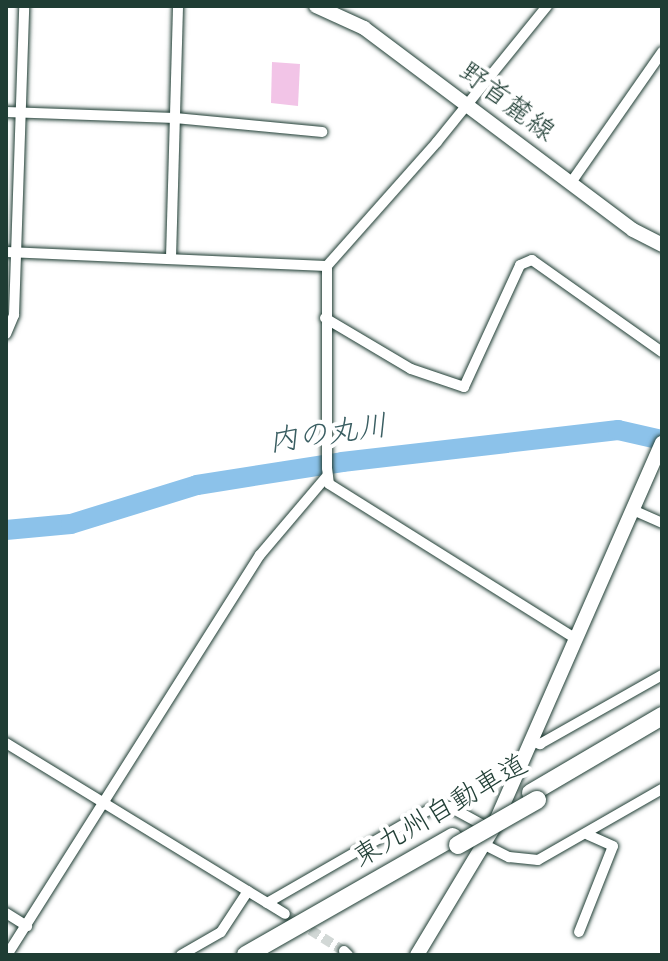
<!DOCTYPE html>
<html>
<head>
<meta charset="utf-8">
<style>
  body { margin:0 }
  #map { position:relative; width:668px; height:961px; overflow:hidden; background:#fff; font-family:Kalam,"Klee One",sans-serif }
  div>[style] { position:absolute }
  .river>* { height:20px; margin:-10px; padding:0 10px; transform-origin:10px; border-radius:10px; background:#8cc2ea }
  .building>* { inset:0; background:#f2c4e7 }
  .street-tunnel>* { height:10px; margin-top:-5px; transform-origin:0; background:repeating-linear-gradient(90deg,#d2d8d6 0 10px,transparent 0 15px) }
  .roads { filter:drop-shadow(0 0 2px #1f3d34) drop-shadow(0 0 2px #1f3d34) }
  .street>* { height:10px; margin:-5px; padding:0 5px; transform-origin:5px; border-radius:5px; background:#fff }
  .secondary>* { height:14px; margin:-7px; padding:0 7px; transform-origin:7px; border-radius:7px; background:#fff }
  .highway>* { height:18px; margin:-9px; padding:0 9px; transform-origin:9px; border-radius:9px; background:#fff }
  .bridges { filter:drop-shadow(0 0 2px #1f3d34) drop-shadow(0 0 2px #1f3d34) }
  .highway-bridge>* { height:18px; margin:-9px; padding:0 9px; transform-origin:9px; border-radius:9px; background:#fff }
  span { translate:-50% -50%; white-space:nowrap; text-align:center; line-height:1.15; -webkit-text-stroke:8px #fff; paint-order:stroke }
  .street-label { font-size:28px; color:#1f3d34 }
  .water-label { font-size:30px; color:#3a5e62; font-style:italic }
  .frame { position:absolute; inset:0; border:8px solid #1f3d34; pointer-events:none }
</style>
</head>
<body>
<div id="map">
  <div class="river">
    <div style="left:6px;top:530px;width:65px;rotate:-5.3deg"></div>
    <div style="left:71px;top:524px;width:132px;rotate:-17.2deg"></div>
    <div style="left:197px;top:485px;width:147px;rotate:-9deg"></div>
    <div style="left:342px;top:462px;width:278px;rotate:-6.6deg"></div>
    <div style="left:618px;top:430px;width:45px;rotate:12.8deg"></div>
  </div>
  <div class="building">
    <div style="clip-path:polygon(272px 62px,300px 64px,298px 106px,271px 103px)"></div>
  </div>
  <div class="street-tunnel">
    <div style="left:285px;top:914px;width:70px;rotate:32.1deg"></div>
  </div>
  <div class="roads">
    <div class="street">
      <div style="left:547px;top:6px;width:175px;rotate:129deg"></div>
      <div style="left:437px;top:142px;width:166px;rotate:131.6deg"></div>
      <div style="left:327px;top:266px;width:202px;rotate:90deg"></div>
      <div style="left:327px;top:468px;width:16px;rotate:83deg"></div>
      <div style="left:329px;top:484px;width:292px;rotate:32.1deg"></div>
      <div style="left:6px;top:112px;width:169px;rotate:2deg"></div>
      <div style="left:175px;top:118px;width:148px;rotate:5.4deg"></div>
      <div style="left:570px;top:184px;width:161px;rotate:-55.1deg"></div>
      <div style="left:6px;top:252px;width:321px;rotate:2.5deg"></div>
      <div style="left:171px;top:258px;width:252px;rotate:-88.4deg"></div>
      <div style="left:325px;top:318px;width:100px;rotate:30.7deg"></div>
      <div style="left:411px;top:369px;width:56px;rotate:18.8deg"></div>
      <div style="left:464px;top:387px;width:134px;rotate:-65.3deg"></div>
      <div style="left:520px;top:265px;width:13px;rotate:-23deg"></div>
      <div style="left:532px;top:260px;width:159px;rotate:35.3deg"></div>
      <div style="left:6px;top:334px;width:21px;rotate:-67deg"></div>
      <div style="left:14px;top:315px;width:309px;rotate:-88.1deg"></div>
      <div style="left:633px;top:510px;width:32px;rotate:24deg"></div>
      <div style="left:532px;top:741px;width:9px;rotate:21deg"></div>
      <div style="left:540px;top:744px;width:140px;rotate:-29.5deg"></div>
      <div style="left:6px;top:743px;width:327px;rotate:31.5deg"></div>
      <div style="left:485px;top:845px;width:27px;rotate:27deg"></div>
      <div style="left:509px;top:857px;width:29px;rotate:6deg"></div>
      <div style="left:538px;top:860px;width:143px;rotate:-29.8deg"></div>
      <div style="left:267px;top:903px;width:190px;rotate:-29.9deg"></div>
      <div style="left:432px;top:808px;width:18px;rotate:-3deg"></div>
      <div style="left:450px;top:807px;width:46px;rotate:28.8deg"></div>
      <div style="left:6px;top:913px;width:25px;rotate:32deg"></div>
      <div style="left:579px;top:932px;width:92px;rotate:-68.4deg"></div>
      <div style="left:613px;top:846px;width:27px;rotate:-156deg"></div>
      <div style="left:344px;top:951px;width:6px;rotate:45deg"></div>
      <div style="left:7px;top:955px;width:473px;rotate:-57.7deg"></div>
      <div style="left:260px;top:555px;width:104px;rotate:-49.7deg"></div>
      <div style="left:181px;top:955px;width:46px;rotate:-29.9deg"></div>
      <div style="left:221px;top:932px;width:49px;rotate:-56.6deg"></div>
    </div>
    <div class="secondary">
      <div style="left:316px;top:6px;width:53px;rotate:24.6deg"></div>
      <div style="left:364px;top:28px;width:336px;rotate:36.9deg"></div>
      <div style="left:633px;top:230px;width:33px;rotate:27deg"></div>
      <div style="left:417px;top:955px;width:146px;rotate:-59deg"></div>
      <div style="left:492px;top:830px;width:423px;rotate:-66.3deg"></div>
    </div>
    <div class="highway">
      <div style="left:531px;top:793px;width:152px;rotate:-30.4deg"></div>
      <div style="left:246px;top:955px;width:238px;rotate:-29.7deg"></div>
    </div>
  </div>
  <div class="bridges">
    <div class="highway-bridge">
      <div style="left:458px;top:845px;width:91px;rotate:-29.7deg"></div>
    </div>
  </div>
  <div class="street-label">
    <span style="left:506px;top:103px;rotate:37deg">野首麓線</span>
    <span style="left:441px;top:812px;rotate:-30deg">東九州自動車道</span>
  </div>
  <div class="water-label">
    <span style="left:328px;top:435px;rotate:-8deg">内の丸川</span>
  </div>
  <div class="frame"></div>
</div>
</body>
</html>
